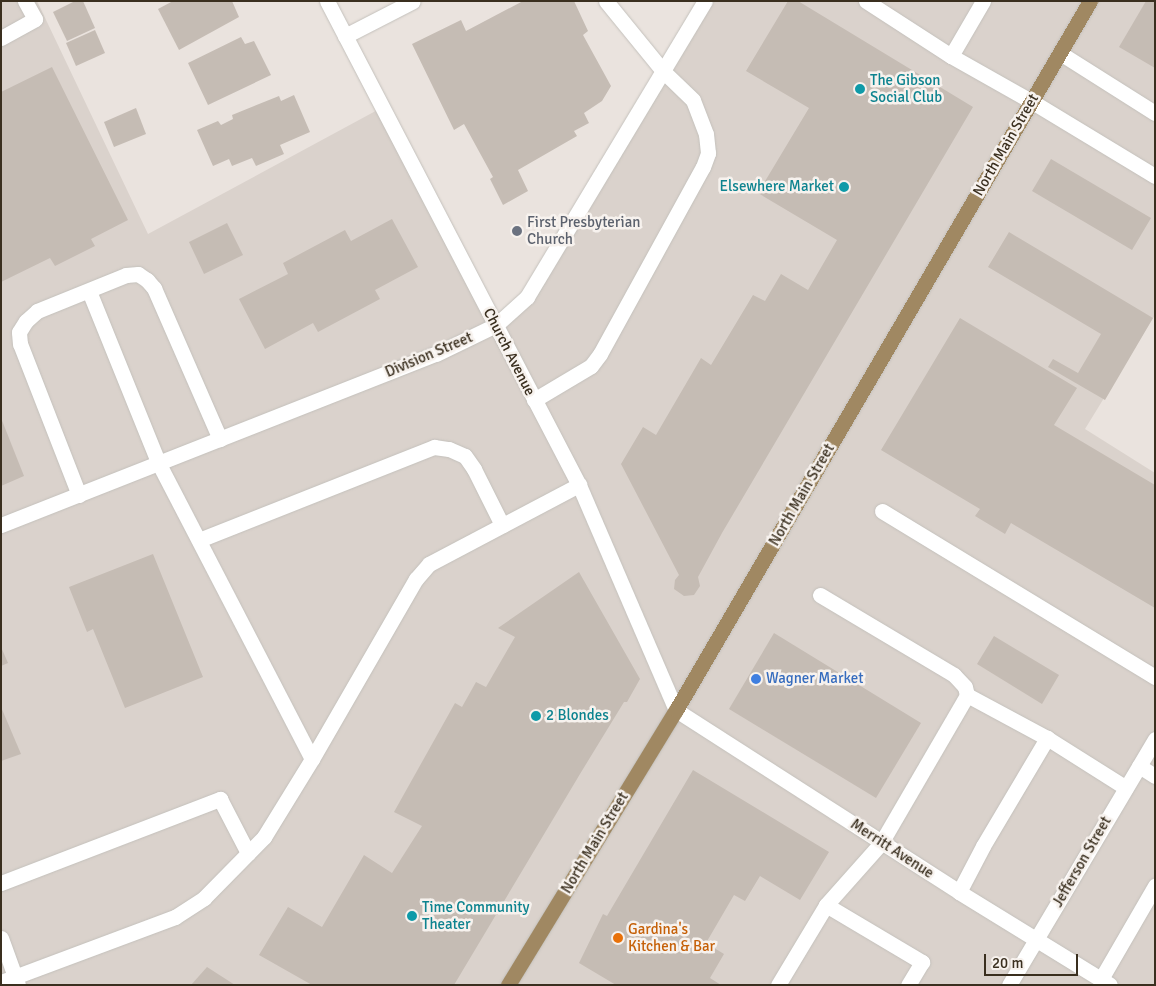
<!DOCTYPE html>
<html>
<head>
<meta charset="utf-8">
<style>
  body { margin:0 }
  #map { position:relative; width:1156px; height:986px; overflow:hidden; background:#eae3de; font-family:Signika,sans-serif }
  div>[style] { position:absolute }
  .built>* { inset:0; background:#dad2cc }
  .building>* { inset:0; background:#c5bcb4 }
  .roads { filter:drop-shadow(0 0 1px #c4c1bc) drop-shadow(0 0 1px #c4c1bc) }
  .minor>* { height:15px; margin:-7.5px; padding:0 7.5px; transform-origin:7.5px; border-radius:7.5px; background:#fff }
  .major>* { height:15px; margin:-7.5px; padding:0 7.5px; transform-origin:7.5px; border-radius:7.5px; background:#a08862 }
  .dots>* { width:14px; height:14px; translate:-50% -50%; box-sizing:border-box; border:2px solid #f7f2ee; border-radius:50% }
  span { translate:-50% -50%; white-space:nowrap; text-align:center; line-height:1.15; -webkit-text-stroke:5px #f7f2ee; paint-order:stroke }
  .culture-label { font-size:15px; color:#0d838f }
  .left { translate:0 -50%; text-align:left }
  .right { translate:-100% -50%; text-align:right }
  .street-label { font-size:15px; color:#3a2f1f }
  .worship-label { font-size:15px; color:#5b616d }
  .shop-label { font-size:15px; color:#366cbe }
  .food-label { font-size:15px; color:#c56008 }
  .frame { position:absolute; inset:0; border:2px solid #3a2f1f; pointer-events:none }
  .scale { position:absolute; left:984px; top:954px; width:94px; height:22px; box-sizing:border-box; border:2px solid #3a2f1f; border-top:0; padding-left:6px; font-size:15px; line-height:18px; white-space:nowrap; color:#3a2f1f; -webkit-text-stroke:4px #f7f2ee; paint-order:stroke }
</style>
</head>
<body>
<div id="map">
  <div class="built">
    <div style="clip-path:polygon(1px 1px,37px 1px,148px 234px,383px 107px,496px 325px,527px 297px,705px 1px,1155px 1px,1155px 315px,1085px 429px,1155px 473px,1155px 985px,1px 985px)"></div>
  </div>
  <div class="building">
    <div style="clip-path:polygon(75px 1px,83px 1px,95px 28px,67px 41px,53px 12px)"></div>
    <div style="clip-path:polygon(173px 1px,232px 1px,239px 17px,179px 50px,158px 9px)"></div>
    <div style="clip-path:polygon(523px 1px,574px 1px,588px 31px,583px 35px,611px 86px,602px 101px,584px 113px,589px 123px,574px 131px,577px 136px,518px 170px,528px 191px,503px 205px,490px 179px,493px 177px,464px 124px,454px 130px,412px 44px,461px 20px,466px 31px)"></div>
    <div style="clip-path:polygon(788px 1px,798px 1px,973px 107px,722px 533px,698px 577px,700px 586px,694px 595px,684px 596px,674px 589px,675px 580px,679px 575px,621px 464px,643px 427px,656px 435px,701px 358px,711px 365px,753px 295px,765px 301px,781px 274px,808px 290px,837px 240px,758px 193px,809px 108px,746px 71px)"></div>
    <div style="clip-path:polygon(1146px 1px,1155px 1px,1155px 68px,1119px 47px)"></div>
    <div style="clip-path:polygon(95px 30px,105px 53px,76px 66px,66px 43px)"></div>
    <div style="clip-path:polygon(241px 37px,245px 44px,254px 41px,271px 75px,208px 105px,188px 63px)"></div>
    <div style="clip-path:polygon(52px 67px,128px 220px,91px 239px,95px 246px,55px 266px,50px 258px,1px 282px,1px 92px)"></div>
    <div style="clip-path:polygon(294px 95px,310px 132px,280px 145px,284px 154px,256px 166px,252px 158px,232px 166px,229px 159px,213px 166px,197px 130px,218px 121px,221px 125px,233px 119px,232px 115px,279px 96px,281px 101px)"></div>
    <div style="clip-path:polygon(136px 108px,146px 134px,114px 147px,104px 122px)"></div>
    <div style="clip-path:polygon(1051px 159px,1151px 218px,1132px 250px,1032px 191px)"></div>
    <div style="clip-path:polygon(392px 219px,418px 267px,375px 290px,380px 299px,318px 332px,313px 323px,265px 349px,239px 299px,288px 274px,283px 263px,345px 230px,351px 241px)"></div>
    <div style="clip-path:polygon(227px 223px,243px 255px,204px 274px,189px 242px)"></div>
    <div style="clip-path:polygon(1009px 232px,1153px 318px,1105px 400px,1048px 367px,1053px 359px,1078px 373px,1101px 334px,988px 267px)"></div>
    <div style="clip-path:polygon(960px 318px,1077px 388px,1054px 425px,1155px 485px,1155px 608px,1011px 523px,1005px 534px,975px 516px,980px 509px,881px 450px)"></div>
    <div style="clip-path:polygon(1px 418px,24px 476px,1px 486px)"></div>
    <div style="clip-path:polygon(153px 554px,203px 677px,125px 708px,93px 629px,87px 632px,69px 587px)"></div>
    <div style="clip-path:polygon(579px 572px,640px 679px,627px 702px,624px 702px,580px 774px,454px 985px,312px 985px,259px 955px,288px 907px,322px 927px,364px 855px,392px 873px,422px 826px,394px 812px,455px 703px,462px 707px,476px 682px,486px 687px,515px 637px,498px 628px)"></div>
    <div style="clip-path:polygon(774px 633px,921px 723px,876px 798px,729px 709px)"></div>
    <div style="clip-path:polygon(994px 636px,1059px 675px,1042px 704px,977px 664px)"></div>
    <div style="clip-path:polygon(1px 647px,8px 663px,1px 666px)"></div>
    <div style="clip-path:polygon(1px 707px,21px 754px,1px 761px)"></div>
    <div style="clip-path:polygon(693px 770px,829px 852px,800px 900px,760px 876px,745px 901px,734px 895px,706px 943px,724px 954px,710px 978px,721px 985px,616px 985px,579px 963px,603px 914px,607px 916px)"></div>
    <div style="clip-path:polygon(207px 967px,235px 985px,191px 985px)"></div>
  </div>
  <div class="roads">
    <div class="minor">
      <div style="left:327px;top:1px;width:546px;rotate:62.5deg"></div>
      <div style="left:579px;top:485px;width:245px;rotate:66.7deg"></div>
      <div style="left:676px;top:710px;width:336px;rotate:32.7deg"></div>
      <div style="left:959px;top:892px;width:177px;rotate:31.6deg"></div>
      <div style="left:866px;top:1px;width:101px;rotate:32.9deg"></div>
      <div style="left:951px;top:56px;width:92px;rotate:29.4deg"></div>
      <div style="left:1031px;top:101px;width:145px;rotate:31.2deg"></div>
      <div style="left:345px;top:36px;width:76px;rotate:-27.2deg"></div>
      <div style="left:1px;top:38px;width:39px;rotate:-29deg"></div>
      <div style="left:35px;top:19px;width:21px;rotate:-119deg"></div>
      <div style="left:1060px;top:53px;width:112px;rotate:32.3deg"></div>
      <div style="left:951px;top:56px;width:64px;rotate:-59.8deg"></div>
      <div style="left:89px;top:291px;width:187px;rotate:68deg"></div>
      <div style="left:159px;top:464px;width:332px;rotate:62.6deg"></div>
      <div style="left:534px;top:400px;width:66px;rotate:-30.8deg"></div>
      <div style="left:591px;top:366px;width:15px;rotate:-53deg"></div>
      <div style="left:600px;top:354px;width:213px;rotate:-61.2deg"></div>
      <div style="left:703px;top:167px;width:15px;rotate:-70deg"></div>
      <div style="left:708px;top:153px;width:19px;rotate:-96deg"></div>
      <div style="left:706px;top:134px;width:36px;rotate:-111deg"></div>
      <div style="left:693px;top:100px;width:42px;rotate:-136deg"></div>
      <div style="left:663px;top:71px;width:90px;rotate:-129.2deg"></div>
      <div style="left:79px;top:495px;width:162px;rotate:-111.3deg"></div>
      <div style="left:20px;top:344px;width:12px;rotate:-95deg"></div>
      <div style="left:19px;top:332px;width:13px;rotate:-58deg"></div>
      <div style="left:26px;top:321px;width:15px;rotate:-42deg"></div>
      <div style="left:37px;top:311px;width:96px;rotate:-22deg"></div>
      <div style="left:126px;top:275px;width:12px;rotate:-5deg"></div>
      <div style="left:138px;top:274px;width:11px;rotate:34deg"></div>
      <div style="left:147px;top:280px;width:11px;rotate:49deg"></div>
      <div style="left:154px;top:288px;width:165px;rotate:66.4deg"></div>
      <div style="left:882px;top:511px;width:320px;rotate:31.3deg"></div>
      <div style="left:1px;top:525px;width:467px;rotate:-21.5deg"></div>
      <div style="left:436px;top:354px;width:67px;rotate:-25.8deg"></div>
      <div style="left:496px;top:325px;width:42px;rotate:-42.1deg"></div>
      <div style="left:527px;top:297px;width:345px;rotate:-59deg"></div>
      <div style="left:199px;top:540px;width:253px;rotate:-21.6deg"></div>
      <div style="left:434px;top:447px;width:15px;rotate:8deg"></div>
      <div style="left:449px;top:449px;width:17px;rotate:24deg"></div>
      <div style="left:465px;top:456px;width:16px;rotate:55deg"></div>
      <div style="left:474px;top:469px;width:63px;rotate:63.4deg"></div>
      <div style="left:820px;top:595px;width:156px;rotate:30.8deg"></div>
      <div style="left:954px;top:675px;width:16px;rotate:47deg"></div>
      <div style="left:965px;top:687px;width:8px;rotate:76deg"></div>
      <div style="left:967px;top:695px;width:91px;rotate:28.3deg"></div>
      <div style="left:1047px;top:738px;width:93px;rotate:32.3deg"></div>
      <div style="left:1139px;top:766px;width:19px;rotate:32deg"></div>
      <div style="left:1px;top:883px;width:235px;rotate:-21deg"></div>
      <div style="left:220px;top:799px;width:61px;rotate:62.6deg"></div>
      <div style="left:959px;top:892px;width:52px;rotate:-62.4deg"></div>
      <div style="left:983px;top:846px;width:126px;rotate:-59.3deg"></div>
      <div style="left:826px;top:905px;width:112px;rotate:30.7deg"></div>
      <div style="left:922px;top:962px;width:27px;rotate:121deg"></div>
      <div style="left:1px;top:938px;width:50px;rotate:70.1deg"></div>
      <div style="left:1101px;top:979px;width:108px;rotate:-59.9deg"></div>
      <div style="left:1px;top:982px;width:186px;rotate:-20.5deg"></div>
      <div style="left:175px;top:917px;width:35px;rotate:-33deg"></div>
      <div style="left:204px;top:898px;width:86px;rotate:-45.5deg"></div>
      <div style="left:264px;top:837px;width:92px;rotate:-58.4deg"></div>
      <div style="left:312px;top:759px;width:208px;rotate:-60deg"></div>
      <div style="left:416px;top:579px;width:20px;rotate:-49deg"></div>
      <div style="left:429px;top:564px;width:170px;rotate:-27.8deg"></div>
      <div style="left:778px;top:985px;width:93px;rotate:-59deg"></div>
      <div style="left:826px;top:905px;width:83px;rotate:-48.4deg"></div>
      <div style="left:881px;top:843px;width:171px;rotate:-59.8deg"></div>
      <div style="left:1009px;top:985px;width:286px;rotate:-59.3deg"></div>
    </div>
    <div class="major">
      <div style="left:508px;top:985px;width:322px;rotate:-58.6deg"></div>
      <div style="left:676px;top:710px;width:821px;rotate:-59.72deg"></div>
    </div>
  </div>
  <div class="dots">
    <div style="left:860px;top:89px;background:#0f9aa8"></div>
    <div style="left:844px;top:187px;background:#0f9aa8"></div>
    <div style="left:517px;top:231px;background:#6b7280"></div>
    <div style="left:756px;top:679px;background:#3f7fe0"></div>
    <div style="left:536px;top:716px;background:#0f9aa8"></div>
    <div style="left:412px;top:916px;background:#0f9aa8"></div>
    <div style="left:618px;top:938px;background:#e8710a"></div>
  </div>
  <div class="culture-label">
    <span class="left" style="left:870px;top:89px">The Gibson<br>Social Club</span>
    <span class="right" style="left:834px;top:187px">Elsewhere Market</span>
    <span class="left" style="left:546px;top:716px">2 Blondes</span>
    <span class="left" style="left:422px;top:916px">Time Community<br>Theater</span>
  </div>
  <div class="street-label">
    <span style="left:1006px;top:145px;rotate:-60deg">North Main Street</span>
    <span style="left:509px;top:352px;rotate:63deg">Church Avenue</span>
    <span style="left:429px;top:355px;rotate:-23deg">Division Street</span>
    <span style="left:802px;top:495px;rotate:-60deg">North Main Street</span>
    <span style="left:595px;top:843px;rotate:-59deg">North Main Street</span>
    <span style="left:892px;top:849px;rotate:33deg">Merritt Avenue</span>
    <span style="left:1082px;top:862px;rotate:-60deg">Jefferson Street</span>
  </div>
  <div class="worship-label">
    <span class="left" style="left:527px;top:231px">First Presbyterian<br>Church</span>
  </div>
  <div class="shop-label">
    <span class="left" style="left:766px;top:679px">Wagner Market</span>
  </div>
  <div class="food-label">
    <span class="left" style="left:628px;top:938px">Gardina's<br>Kitchen &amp; Bar</span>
  </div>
  <div class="frame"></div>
  <div class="scale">20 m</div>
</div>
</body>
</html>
